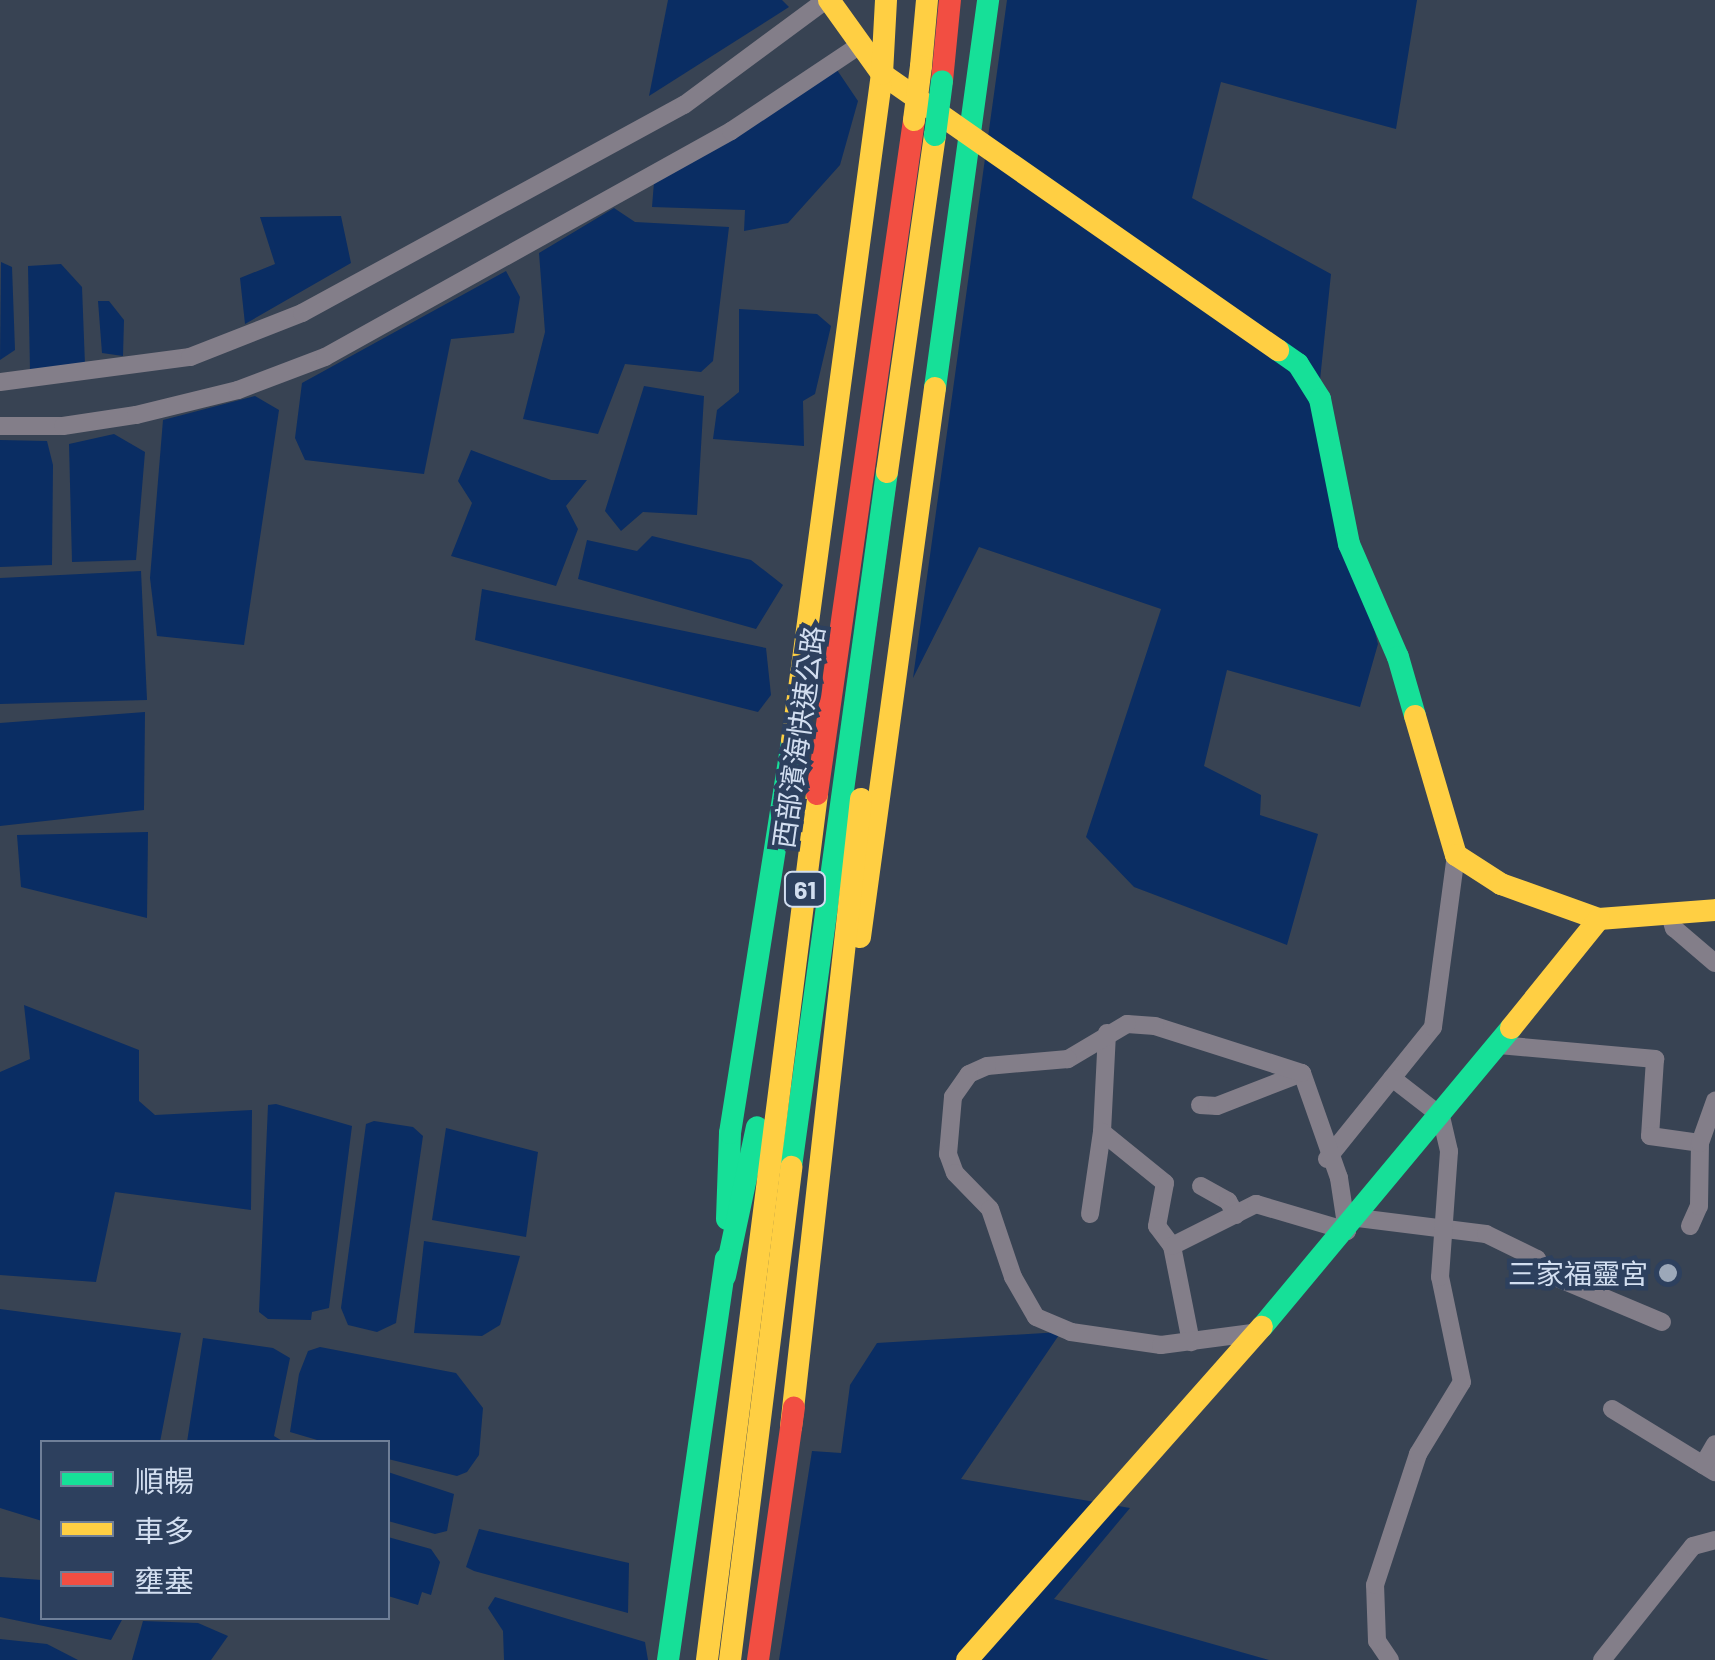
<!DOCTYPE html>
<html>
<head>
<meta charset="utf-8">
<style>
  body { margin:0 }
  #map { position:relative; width:1715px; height:1660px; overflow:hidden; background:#384353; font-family:Barlow,"Noto Sans TC",sans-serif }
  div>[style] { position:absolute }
  .water>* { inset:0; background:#0a2d63 }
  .street>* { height:18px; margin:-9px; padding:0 9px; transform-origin:9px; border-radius:9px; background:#837e89 }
  .fast>* { height:22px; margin:-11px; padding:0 11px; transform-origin:11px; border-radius:11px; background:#16e098 }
  .slow>* { height:22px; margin:-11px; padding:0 11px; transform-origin:11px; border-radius:11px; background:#ffcf43 }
  .jam>* { height:22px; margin:-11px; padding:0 11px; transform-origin:11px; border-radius:11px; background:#f24e42 }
  .fast-bridge>* { height:22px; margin:-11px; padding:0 11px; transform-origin:11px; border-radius:11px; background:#16e098 }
  .slow-bridge>* { height:22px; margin:-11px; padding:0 11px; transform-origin:11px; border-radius:11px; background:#ffcf43 }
  .dots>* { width:28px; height:28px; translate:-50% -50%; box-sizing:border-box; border:5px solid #2d405e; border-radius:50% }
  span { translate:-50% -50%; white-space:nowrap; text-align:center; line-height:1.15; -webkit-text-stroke:9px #2d405e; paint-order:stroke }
  .shield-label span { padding:2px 8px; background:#2d405e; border:2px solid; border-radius:8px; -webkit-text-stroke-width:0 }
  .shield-label { font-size:25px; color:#d2def0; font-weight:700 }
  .street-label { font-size:28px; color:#d2def0 }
  .poi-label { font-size:28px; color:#d2def0 }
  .right { translate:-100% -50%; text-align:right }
  .legend { position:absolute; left:40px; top:1440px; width:350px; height:180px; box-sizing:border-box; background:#2d405e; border:2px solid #6f7f98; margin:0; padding:12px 18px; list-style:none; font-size:30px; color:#d2def0 }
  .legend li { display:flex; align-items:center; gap:20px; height:50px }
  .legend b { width:50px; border:2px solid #6f7f98 }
</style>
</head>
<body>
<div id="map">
  <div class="water">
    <div style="clip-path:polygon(668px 0,782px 0,789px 7px,649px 96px)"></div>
    <div style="clip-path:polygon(1007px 0,1417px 0,1396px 129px,1221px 82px,1192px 198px,1331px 274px,1317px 409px,1378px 644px,1360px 707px,1227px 670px,1204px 766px,1261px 795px,1260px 815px,1318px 834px,1287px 945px,1134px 887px,1086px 837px,1161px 609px,979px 547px,913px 678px)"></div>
    <div style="clip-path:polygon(835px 67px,858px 101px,840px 165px,788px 223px,744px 231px,745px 210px,652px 207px,654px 182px)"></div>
    <div style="clip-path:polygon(614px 208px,635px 222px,729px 227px,713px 361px,701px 372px,625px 364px,598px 434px,523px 419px,545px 332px,539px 253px)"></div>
    <div style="clip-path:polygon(341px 216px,351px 263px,245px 324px,240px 278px,275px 264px,260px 217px)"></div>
    <div style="clip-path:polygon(1px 262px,12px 267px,15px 350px,0 360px)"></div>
    <div style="clip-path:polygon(61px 264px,82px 287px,85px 365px,30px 371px,28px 266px)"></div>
    <div style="clip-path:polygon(506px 271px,520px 297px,514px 333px,451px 339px,424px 474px,305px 460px,295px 438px,302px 383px)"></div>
    <div style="clip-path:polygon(98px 301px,109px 301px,124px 320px,123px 356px,102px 353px)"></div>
    <div style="clip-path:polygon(739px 309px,817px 314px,831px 326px,815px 394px,803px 401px,804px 446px,713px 439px,717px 410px,739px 392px)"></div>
    <div style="clip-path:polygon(644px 386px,704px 396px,697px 515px,643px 512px,621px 531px,605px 511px)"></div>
    <div style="clip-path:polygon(255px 396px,279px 410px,244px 645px,157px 636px,150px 578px,163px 420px)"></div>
    <div style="clip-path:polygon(114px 434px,145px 452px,136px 560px,72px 562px,69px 444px)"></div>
    <div style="clip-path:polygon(0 440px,47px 441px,53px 465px,52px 565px,0 567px)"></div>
    <div style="clip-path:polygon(471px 450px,551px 480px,587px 480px,566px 506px,578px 529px,556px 586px,451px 556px,472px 503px,458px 481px)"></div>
    <div style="clip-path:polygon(652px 536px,751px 560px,783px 585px,756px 629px,578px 579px,587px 540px,637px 551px)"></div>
    <div style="clip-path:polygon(141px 571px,147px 700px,0 704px,0 578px)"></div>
    <div style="clip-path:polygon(482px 589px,766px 648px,771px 695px,758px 712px,475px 640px)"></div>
    <div style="clip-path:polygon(145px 712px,144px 810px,0 826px,0 723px)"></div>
    <div style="clip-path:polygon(148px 832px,147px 918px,21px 887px,17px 835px)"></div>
    <div style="clip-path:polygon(24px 1005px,139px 1050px,139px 1101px,155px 1115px,252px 1110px,251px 1210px,115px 1192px,96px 1282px,0 1275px,0 1072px,30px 1059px)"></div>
    <div style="clip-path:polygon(276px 1104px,352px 1126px,329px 1308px,312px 1312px,311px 1320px,268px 1319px,259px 1312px,268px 1105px)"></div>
    <div style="clip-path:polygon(374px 1121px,413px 1127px,423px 1136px,396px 1323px,377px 1332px,348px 1325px,341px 1308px,366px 1124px)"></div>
    <div style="clip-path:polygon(446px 1128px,538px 1152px,526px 1237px,432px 1220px)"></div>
    <div style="clip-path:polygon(424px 1241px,520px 1256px,500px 1325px,482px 1336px,414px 1333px)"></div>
    <div style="clip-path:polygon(0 1309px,181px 1333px,160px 1442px,42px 1442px,42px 1521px,0 1508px)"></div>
    <div style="clip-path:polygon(1061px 1332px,961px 1479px,1130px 1508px,1054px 1599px,1269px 1660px,779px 1660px,812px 1451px,841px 1453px,850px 1385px,877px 1343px)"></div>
    <div style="clip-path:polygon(203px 1338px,273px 1348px,290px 1358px,274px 1436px,284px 1442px,187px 1442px)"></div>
    <div style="clip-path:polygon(320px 1347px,456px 1373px,483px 1408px,479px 1455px,467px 1472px,457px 1476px,388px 1459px,388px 1442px,324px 1442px,290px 1432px,299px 1374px,308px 1351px)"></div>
    <div style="clip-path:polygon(388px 1472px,454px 1494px,447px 1531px,435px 1534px,388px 1521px)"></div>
    <div style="clip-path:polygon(479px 1529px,629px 1563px,628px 1613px,474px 1571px,466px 1567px)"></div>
    <div style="clip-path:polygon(388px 1537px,431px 1549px,440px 1562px,431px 1595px,422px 1592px,418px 1605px,388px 1596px)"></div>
    <div style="clip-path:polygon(0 1577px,42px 1580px,42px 1618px,123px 1618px,111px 1640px,0 1617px)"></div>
    <div style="clip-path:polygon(495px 1597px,645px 1642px,648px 1660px,504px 1660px,503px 1631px,488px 1608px)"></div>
    <div style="clip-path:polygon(143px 1621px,198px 1623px,228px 1636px,211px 1660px,132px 1660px)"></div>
    <div style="clip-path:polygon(0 1639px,47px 1644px,78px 1660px,0 1660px)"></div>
  </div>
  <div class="street">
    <div style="left:0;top:382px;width:192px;rotate:-7.5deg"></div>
    <div style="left:190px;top:357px;width:120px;rotate:-21.4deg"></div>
    <div style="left:302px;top:313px;width:435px;rotate:-28.6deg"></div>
    <div style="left:684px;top:105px;width:177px;rotate:-36.5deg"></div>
    <div style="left:0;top:426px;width:63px"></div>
    <div style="left:63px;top:426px;width:74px;rotate:-8.6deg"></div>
    <div style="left:136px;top:415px;width:105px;rotate:-13.8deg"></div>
    <div style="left:238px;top:390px;width:93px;rotate:-20.8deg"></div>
    <div style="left:325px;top:357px;width:465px;rotate:-29.1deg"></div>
    <div style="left:731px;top:131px;width:155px;rotate:-33.7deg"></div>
    <div style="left:1669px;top:912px;width:17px;rotate:73deg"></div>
    <div style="left:1674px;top:928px;width:54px;rotate:40.5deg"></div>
    <div style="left:1107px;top:1033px;width:99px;rotate:92.9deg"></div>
    <div style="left:1102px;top:1132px;width:81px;rotate:39deg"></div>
    <div style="left:1165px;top:1183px;width:44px;rotate:100.5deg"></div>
    <div style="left:1157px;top:1226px;width:25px;rotate:53deg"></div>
    <div style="left:1172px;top:1246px;width:98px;rotate:78.8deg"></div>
    <div style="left:1499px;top:1045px;width:157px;rotate:5.1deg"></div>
    <div style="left:1655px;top:1059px;width:77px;rotate:93.7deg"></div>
    <div style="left:1650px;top:1136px;width:50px;rotate:8deg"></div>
    <div style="left:1200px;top:1105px;width:17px;rotate:3deg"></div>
    <div style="left:1217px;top:1106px;width:91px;rotate:-21.2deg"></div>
    <div style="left:1327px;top:1159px;width:169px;rotate:-51.2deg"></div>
    <div style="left:1433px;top:1027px;width:174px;rotate:-82.4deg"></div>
    <div style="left:1201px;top:1186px;width:31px;rotate:29deg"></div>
    <div style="left:1228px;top:1201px;width:16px;rotate:60deg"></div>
    <div style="left:1090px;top:1214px;width:83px;rotate:-81.7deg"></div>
    <div style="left:1358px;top:1218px;width:129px;rotate:7.1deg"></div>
    <div style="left:1486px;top:1234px;width:57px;rotate:26.1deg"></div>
    <div style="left:1537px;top:1259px;width:14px;rotate:65deg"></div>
    <div style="left:1543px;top:1272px;width:129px;rotate:22.8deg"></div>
    <div style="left:1690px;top:1226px;width:22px;rotate:-66deg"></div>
    <div style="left:1699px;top:1206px;width:63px;rotate:-89.1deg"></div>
    <div style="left:1700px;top:1143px;width:45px;rotate:-70.3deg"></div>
    <div style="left:1172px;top:1246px;width:94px;rotate:-26.6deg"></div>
    <div style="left:1256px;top:1204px;width:95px;rotate:16.5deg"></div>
    <div style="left:1347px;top:1231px;width:54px;rotate:-98.6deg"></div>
    <div style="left:1339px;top:1178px;width:111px;rotate:-109.4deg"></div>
    <div style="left:1302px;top:1073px;width:154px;rotate:-162.3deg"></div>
    <div style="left:1155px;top:1026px;width:28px;rotate:-176deg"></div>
    <div style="left:1127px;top:1024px;width:69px;rotate:149.3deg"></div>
    <div style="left:1068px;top:1059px;width:81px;rotate:175.1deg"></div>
    <div style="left:987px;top:1066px;width:20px;rotate:156deg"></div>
    <div style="left:969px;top:1074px;width:28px;rotate:125deg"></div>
    <div style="left:953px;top:1097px;width:57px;rotate:95deg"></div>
    <div style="left:948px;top:1154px;width:20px;rotate:70deg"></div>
    <div style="left:955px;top:1173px;width:50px;rotate:45.8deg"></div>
    <div style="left:990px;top:1209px;width:72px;rotate:71.3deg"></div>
    <div style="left:1013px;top:1277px;width:46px;rotate:60.1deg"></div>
    <div style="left:1036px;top:1317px;width:38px;rotate:23deg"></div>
    <div style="left:1071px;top:1332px;width:91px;rotate:8.2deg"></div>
    <div style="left:1161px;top:1345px;width:92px;rotate:-7.5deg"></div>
    <div style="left:1612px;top:1409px;width:121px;rotate:31.5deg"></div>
    <div style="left:1703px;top:1465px;width:24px;rotate:-60deg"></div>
    <div style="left:1390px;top:1660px;width:23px;rotate:-124deg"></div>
    <div style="left:1377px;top:1641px;width:56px;rotate:-92deg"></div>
    <div style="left:1375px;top:1585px;width:138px;rotate:-71.8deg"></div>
    <div style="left:1418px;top:1454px;width:84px;rotate:-58.6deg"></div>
    <div style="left:1462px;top:1382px;width:107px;rotate:-101.8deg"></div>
    <div style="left:1440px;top:1277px;width:126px;rotate:-85.9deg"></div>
    <div style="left:1449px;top:1151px;width:36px;rotate:-103deg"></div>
    <div style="left:1441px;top:1116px;width:62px;rotate:-142.2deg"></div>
    <div style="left:1602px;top:1660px;width:146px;rotate:-51.4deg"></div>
    <div style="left:1693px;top:1546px;width:23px;rotate:-15deg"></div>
  </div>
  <div class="fast">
    <div style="left:1278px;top:350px;width:24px;rotate:35deg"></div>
    <div style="left:1298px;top:364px;width:41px;rotate:57.8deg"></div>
    <div style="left:1320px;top:399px;width:148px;rotate:78.7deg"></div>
    <div style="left:1349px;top:544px;width:123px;rotate:66.6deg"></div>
    <div style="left:1398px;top:657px;width:61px;rotate:73.9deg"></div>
    <div style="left:935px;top:388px;width:392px;rotate:-82.2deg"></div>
    <div style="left:791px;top:1167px;width:702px;rotate:-82.14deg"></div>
    <div style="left:727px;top:1219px;width:86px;rotate:-88deg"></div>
    <div style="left:730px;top:1133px;width:397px;rotate:-81deg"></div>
    <div style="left:725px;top:1276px;width:152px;rotate:-77.9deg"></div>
    <div style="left:1262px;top:1327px;width:389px;rotate:-50.2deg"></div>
    <div style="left:668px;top:1660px;width:405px;rotate:-81.8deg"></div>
  </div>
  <div class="slow">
    <div style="left:829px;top:0;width:91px;rotate:54.4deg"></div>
    <div style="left:882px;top:74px;width:483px;rotate:34.9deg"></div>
    <div style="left:921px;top:66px;width:66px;rotate:-84.8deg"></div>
    <div style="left:887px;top:472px;width:340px;rotate:-81.9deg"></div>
    <div style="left:1415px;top:716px;width:145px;rotate:73.6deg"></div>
    <div style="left:1456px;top:855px;width:54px;rotate:32.8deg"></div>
    <div style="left:1501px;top:884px;width:104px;rotate:19.7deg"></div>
    <div style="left:1599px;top:919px;width:116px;rotate:-4.4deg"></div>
    <div style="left:792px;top:741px;width:673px;rotate:-82.32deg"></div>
    <div style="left:882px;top:74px;width:74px;rotate:-86.9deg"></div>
    <div style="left:860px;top:937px;width:554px;rotate:-82.22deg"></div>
    <div style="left:1511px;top:1028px;width:140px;rotate:-51.1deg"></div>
    <div style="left:791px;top:1427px;width:632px;rotate:-83.64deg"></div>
    <div style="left:707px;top:1660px;width:873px;rotate:-82.76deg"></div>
    <div style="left:730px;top:1660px;width:497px;rotate:-82.9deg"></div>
    <div style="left:967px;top:1660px;width:445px;rotate:-48.5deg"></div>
  </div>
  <div class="jam">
    <div style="left:942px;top:81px;width:81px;rotate:-84.4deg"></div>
    <div style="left:817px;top:794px;width:681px;rotate:-81.81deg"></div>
    <div style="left:758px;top:1660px;width:255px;rotate:-81.9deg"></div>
  </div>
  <div class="fast-bridge">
    <div style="left:935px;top:135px;width:54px;rotate:-82.6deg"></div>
  </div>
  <div class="slow-bridge">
    <div style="left:914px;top:120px;width:54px;rotate:-82.6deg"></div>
  </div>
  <div class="dots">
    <div style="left:1668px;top:1273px;background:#9ca8b9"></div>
  </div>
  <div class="shield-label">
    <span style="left:805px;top:889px">61</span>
  </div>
  <div class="street-label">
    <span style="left:798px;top:737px;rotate:-82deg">西部濱海快速公路</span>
  </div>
  <div class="poi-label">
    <span class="right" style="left:1648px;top:1273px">三家福靈宮</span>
  </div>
  <ul class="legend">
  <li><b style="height:12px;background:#16e098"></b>順暢</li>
  <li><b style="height:12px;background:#ffcf43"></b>車多</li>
  <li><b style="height:12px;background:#f24e42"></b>壅塞</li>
  </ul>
</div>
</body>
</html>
